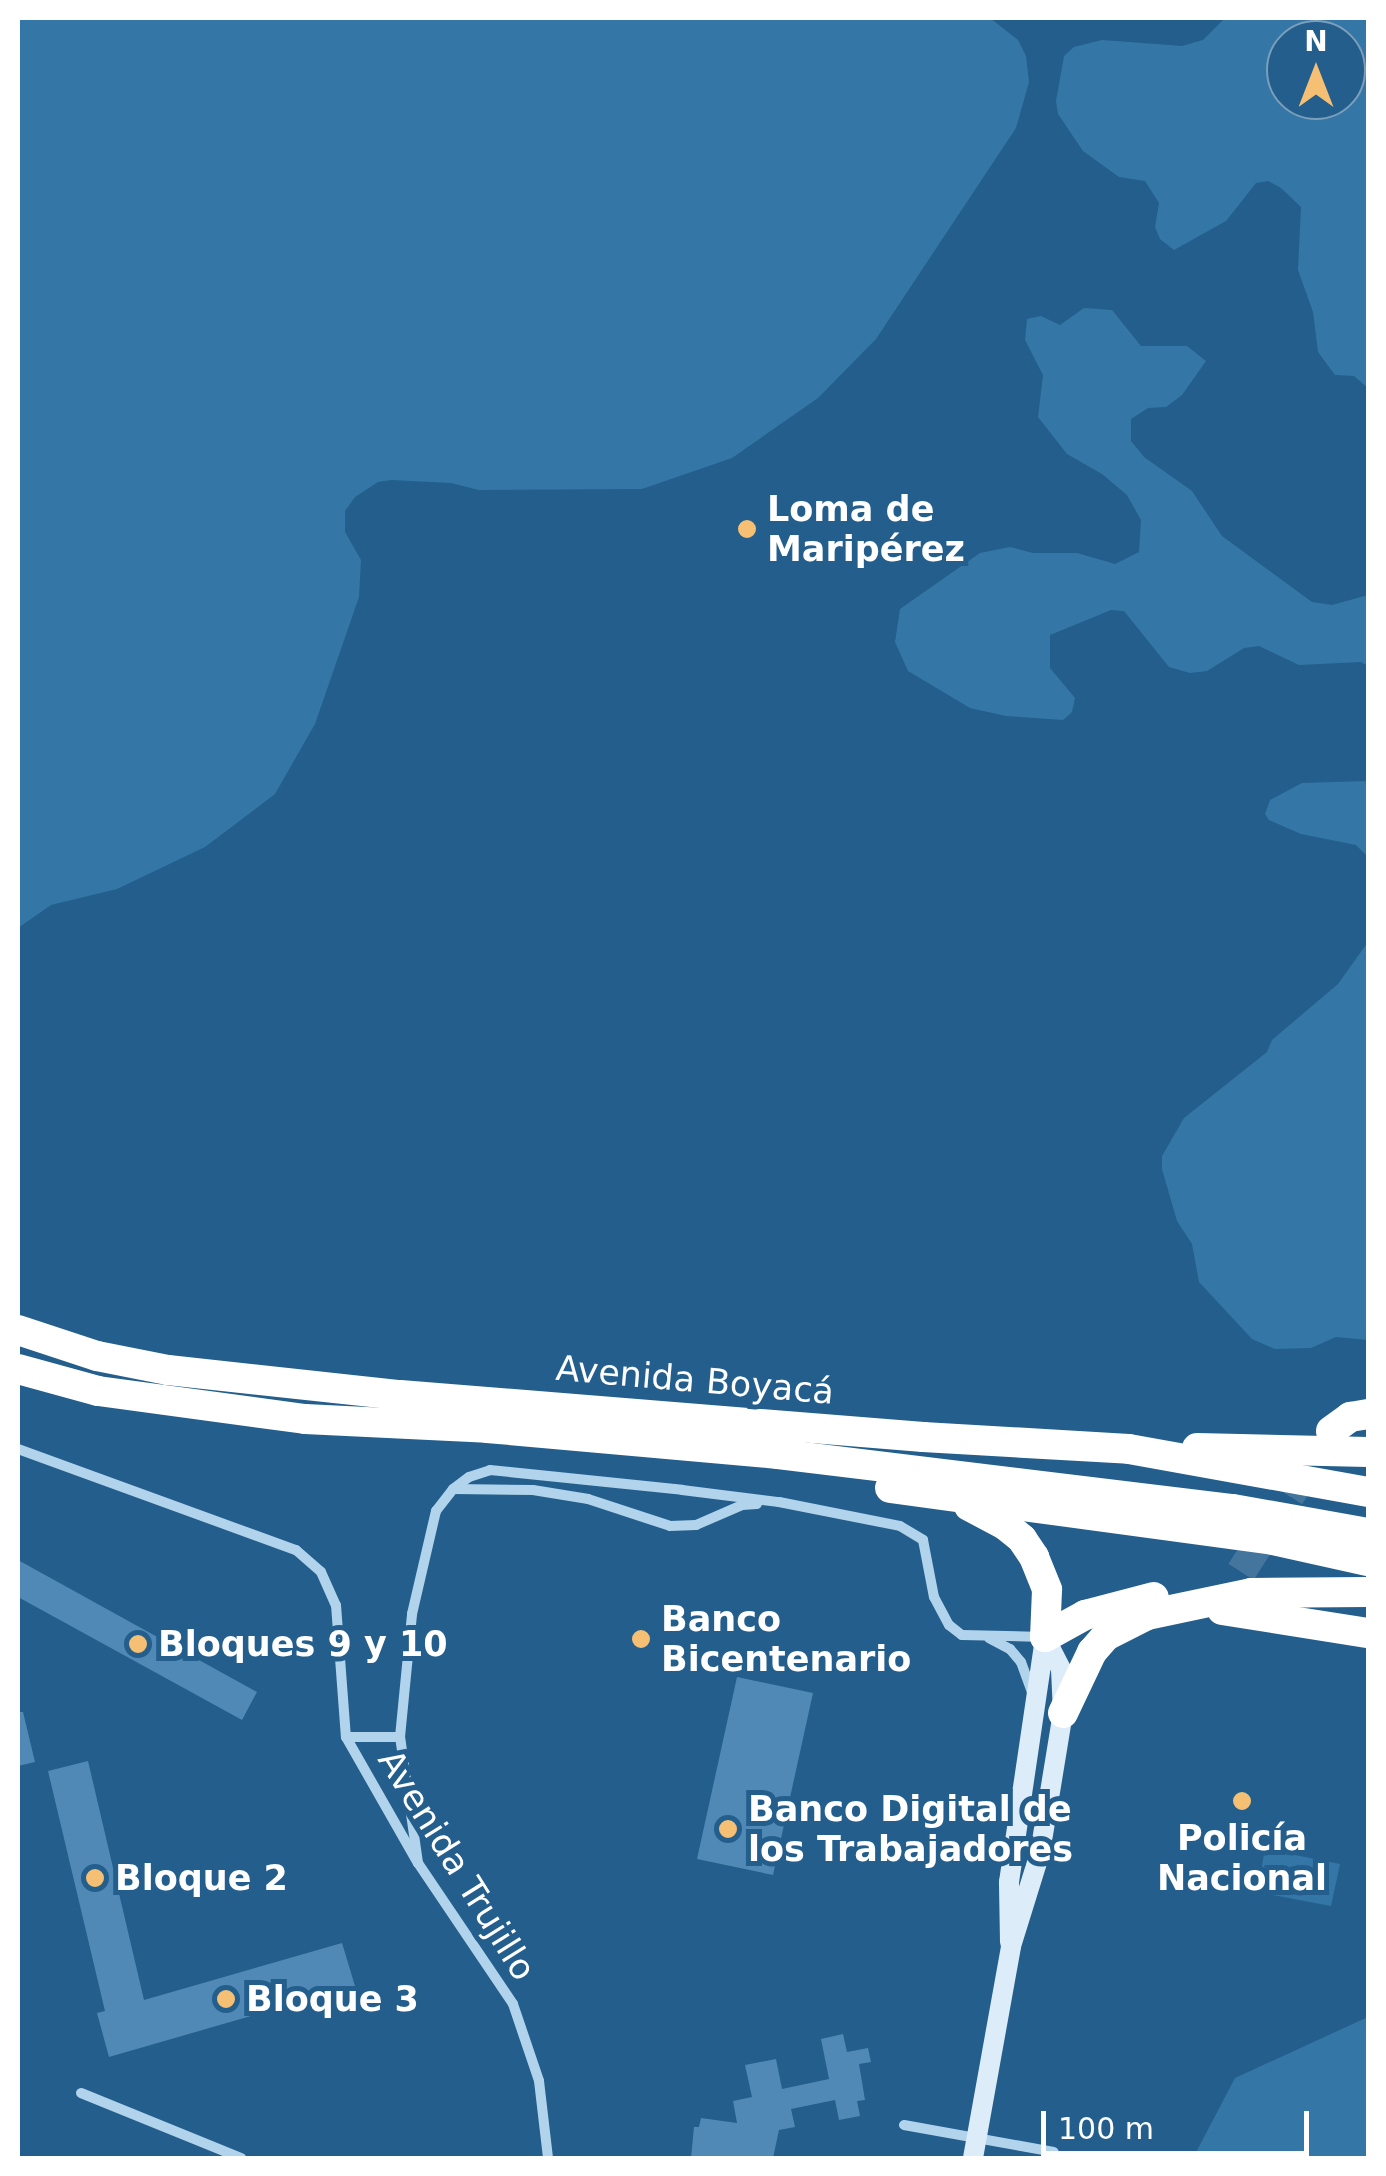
<!DOCTYPE html>
<html>
<head>
<meta charset="utf-8">
<style>
  body { margin:0 }
  #map { position:relative; width:1386px; height:2176px; overflow:hidden; background:#235e8c; font-family:"DejaVu Sans",sans-serif }
  div>[style] { position:absolute }
  .green>* { inset:0; background:#3477a7 }
  .building>* { inset:0; background:#5089b5 }
  .highway-tunnel>* { height:30px; margin-top:-15px; transform-origin:0; background:repeating-linear-gradient(90deg,#44769d 0 30px,transparent 0 45px) }
  .street>* { height:10px; margin:-5px; padding:0 5px; transform-origin:5px; border-radius:5px; background:#b1d3eb }
  .secondary>* { height:20px; margin:-10px; padding:0 10px; transform-origin:10px; border-radius:10px; background:#ddecf9 }
  .highway>* { height:30px; margin:-15px; padding:0 15px; transform-origin:15px; border-radius:15px; background:#fff }
  .dots>* { width:28px; height:28px; translate:-50% -50%; box-sizing:border-box; border:5px solid #235e8c; border-radius:50% }
  span { translate:-50% -50%; white-space:nowrap; text-align:center; line-height:1.15; -webkit-text-stroke:10px #235e8c; paint-order:stroke }
  .poi-label { font-size:35px; color:#fff; font-weight:700 }
  .left { translate:0 -50%; text-align:left }
  .street-label { font-size:35px; color:#fff }
  .frame { position:absolute; inset:0; border:20px solid #fff; pointer-events:none }
  .north { position:absolute; left:1266px; top:20px; width:100px; height:100px; box-sizing:border-box; background:#235e8c; border:2px solid #7b9eba; border-radius:50%; rotate:0deg; font-size:28px; font-weight:700; line-height:40px; text-align:center; color:#fff }
  .north::after { content:''; display:block; margin:auto; width:35px; height:45px; background:#f6c074; clip-path:polygon(50% 0,100% 100%,50% 72%,0 100%) }
  .scale { position:absolute; left:1041px; top:2111px; width:268px; height:45px; box-sizing:border-box; border:5px solid #fff; border-top:0; padding-left:12px; font-size:30px; line-height:35px; white-space:nowrap; color:#fff; -webkit-text-stroke:8px #235e8c; paint-order:stroke }
</style>
</head>
<body>
<div id="map">
  <div class="green">
    <div style="clip-path:polygon(18px 18px,990px 18px,1018px 40px,1026px 56px,1029px 82px,1016px 128px,876px 339px,818px 398px,732px 458px,642px 489px,479px 490px,451px 483px,391px 480px,378px 482px,355px 497px,345px 511px,345px 532px,361px 560px,359px 597px,315px 724px,275px 794px,205px 847px,117px 889px,51px 905px,18px 928px)"></div>
    <div style="clip-path:polygon(evenodd,1225px 18px,1368px 18px,1368px 388px,1354px 376px,1335px 375px,1318px 352px,1313px 312px,1298px 270px,1301px 207px,1281px 188px,1268px 181px,1256px 183px,1226px 221px,1174px 250px,1160px 239px,1155px 227px,1159px 203px,1145px 181px,1119px 177px,1083px 151px,1058px 114px,1056px 101px,1064px 56px,1074px 47px,1102px 40px,1182px 46px,1203px 40px,1225px 18px,1286px 40px,1346px 40px,1346px 100px,1286px 100px,1286px 40px)"></div>
    <div style="clip-path:polygon(1084px 308px,1112px 310px,1141px 346px,1187px 346px,1206px 361px,1182px 395px,1166px 407px,1148px 408px,1131px 419px,1131px 441px,1144px 457px,1192px 491px,1222px 536px,1312px 602px,1332px 605px,1368px 595px,1368px 666px,1361px 662px,1299px 665px,1259px 646px,1244px 648px,1207px 671px,1190px 673px,1169px 667px,1124px 611px,1111px 610px,1050px 635px,1050px 668px,1075px 698px,1072px 712px,1063px 720px,1006px 716px,970px 708px,908px 671px,895px 642px,900px 609px,980px 553px,1010px 547px,1033px 553px,1077px 553px,1115px 564px,1139px 552px,1141px 520px,1127px 495px,1102px 474px,1067px 454px,1038px 417px,1043px 375px,1025px 340px,1027px 319px,1041px 316px,1060px 325px)"></div>
    <div style="clip-path:polygon(1368px 781px,1368px 857px,1356px 845px,1301px 834px,1269px 820px,1265px 814px,1270px 800px,1302px 783px)"></div>
    <div style="clip-path:polygon(1368px 942px,1368px 1340px,1336px 1337px,1311px 1348px,1275px 1349px,1252px 1339px,1199px 1282px,1192px 1244px,1177px 1221px,1162px 1169px,1162px 1156px,1184px 1118px,1267px 1052px,1272px 1040px,1338px 984px)"></div>
    <div style="clip-path:polygon(1265px 1849px,1340px 1864px,1331px 1906px,1257px 1892px)"></div>
    <div style="clip-path:polygon(1368px 2017px,1368px 2158px,1193px 2158px,1235px 2078px)"></div>
  </div>
  <div class="building">
    <div style="clip-path:polygon(18px 1560px,257px 1692px,242px 1720px,18px 1597px)"></div>
    <div style="clip-path:polygon(737px 1677px,813px 1693px,773px 1875px,697px 1859px)"></div>
    <div style="clip-path:polygon(18px 1712px,23px 1712px,35px 1762px,18px 1766px)"></div>
    <div style="clip-path:polygon(88px 1761px,144px 2000px,342px 1943px,355px 1986px,109px 2057px,97px 2013px,105px 2011px,48px 1771px)"></div>
    <div style="clip-path:polygon(843px 2034px,847px 2052px,868px 2048px,871px 2062px,859px 2064px,865px 2100px,857px 2101px,860px 2116px,839px 2120px,835px 2100px,791px 2109px,795px 2127px,779px 2130px,773px 2158px,691px 2158px,694px 2127px,699px 2127px,701px 2118px,737px 2123px,733px 2101px,752px 2097px,745px 2065px,776px 2059px,782px 2089px,829px 2079px,821px 2039px)"></div>
  </div>
  <div class="highway-tunnel">
    <div style="left:1241px;top:1572px;width:135px;rotate:-57.4deg"></div>
  </div>
  <div class="street">
    <div style="left:18px;top:1449px;width:296px;rotate:20deg"></div>
    <div style="left:296px;top:1550px;width:33px;rotate:41deg"></div>
    <div style="left:321px;top:1572px;width:36px;rotate:66deg"></div>
    <div style="left:336px;top:1605px;width:132px;rotate:85.7deg"></div>
    <div style="left:346px;top:1737px;width:145px;rotate:60.3deg"></div>
    <div style="left:418px;top:1863px;width:170px;rotate:56deg"></div>
    <div style="left:513px;top:2004px;width:81px;rotate:71.3deg"></div>
    <div style="left:539px;top:2081px;width:78px;rotate:83.3deg"></div>
    <div style="left:454px;top:1489px;width:79px;rotate:0.7deg"></div>
    <div style="left:533px;top:1490px;width:56px;rotate:9.3deg"></div>
    <div style="left:588px;top:1499px;width:86px;rotate:18.2deg"></div>
    <div style="left:670px;top:1526px;width:26px;rotate:-2deg"></div>
    <div style="left:696px;top:1525px;width:50px;rotate:-23.5deg"></div>
    <div style="left:742px;top:1505px;width:15px;rotate:-4deg"></div>
    <div style="left:989px;top:1638px;width:24px;rotate:28deg"></div>
    <div style="left:1010px;top:1649px;width:17px;rotate:50deg"></div>
    <div style="left:1021px;top:1662px;width:32px;rotate:70deg"></div>
    <div style="left:346px;top:1737px;width:54px"></div>
    <div style="left:418px;top:1863px;width:127px;rotate:-98.1deg"></div>
    <div style="left:400px;top:1737px;width:124px;rotate:-84.4deg"></div>
    <div style="left:412px;top:1614px;width:106px;rotate:-76.9deg"></div>
    <div style="left:436px;top:1511px;width:28px;rotate:-52deg"></div>
    <div style="left:453px;top:1489px;width:20px;rotate:-37deg"></div>
    <div style="left:469px;top:1477px;width:22px;rotate:-18deg"></div>
    <div style="left:490px;top:1470px;width:193px;rotate:5.9deg"></div>
    <div style="left:682px;top:1490px;width:98px;rotate:7.1deg"></div>
    <div style="left:779px;top:1502px;width:123px;rotate:11.2deg"></div>
    <div style="left:900px;top:1526px;width:27px;rotate:31deg"></div>
    <div style="left:923px;top:1540px;width:58px;rotate:79.1deg"></div>
    <div style="left:934px;top:1597px;width:32px;rotate:62deg"></div>
    <div style="left:949px;top:1625px;width:16px;rotate:38deg"></div>
    <div style="left:962px;top:1635px;width:82px;rotate:1.4deg"></div>
    <div style="left:81px;top:2093px;width:173px;rotate:22.1deg"></div>
    <div style="left:904px;top:2125px;width:152px;rotate:10.2deg"></div>
  </div>
  <div class="secondary">
    <div style="left:1010px;top:1942px;width:60px;rotate:-91deg"></div>
    <div style="left:1009px;top:1882px;width:248px;rotate:-81.6deg"></div>
    <div style="left:973px;top:2158px;width:215px;rotate:-79.8deg"></div>
    <div style="left:1011px;top:1946px;width:97px;rotate:-72.7deg"></div>
    <div style="left:1040px;top:1853px;width:142px;rotate:-80.7deg"></div>
    <div style="left:1063px;top:1713px;width:44px;rotate:-92.6deg"></div>
    <div style="left:1061px;top:1669px;width:36px;rotate:-117deg"></div>
  </div>
  <div class="highway">
    <div style="left:18px;top:1330px;width:83px;rotate:18.2deg"></div>
    <div style="left:97px;top:1356px;width:72px;rotate:11.2deg"></div>
    <div style="left:168px;top:1370px;width:233px;rotate:6.2deg"></div>
    <div style="left:400px;top:1395px;width:525px;rotate:4.59deg"></div>
    <div style="left:923px;top:1437px;width:206px;rotate:3.3deg"></div>
    <div style="left:1129px;top:1449px;width:243px;rotate:10.2deg"></div>
    <div style="left:18px;top:1369px;width:83px;rotate:15.4deg"></div>
    <div style="left:98px;top:1391px;width:209px;rotate:7.7deg"></div>
    <div style="left:305px;top:1419px;width:182px;rotate:2.8deg"></div>
    <div style="left:487px;top:1428px;width:292px;rotate:5.1deg"></div>
    <div style="left:778px;top:1454px;width:458px;rotate:6.9deg"></div>
    <div style="left:1233px;top:1509px;width:137px;rotate:10.1deg"></div>
    <div style="left:1331px;top:1431px;width:24px;rotate:-36deg"></div>
    <div style="left:1350px;top:1417px;width:18px;rotate:-9deg"></div>
    <div style="left:1197px;top:1448px;width:171px;rotate:1.3deg"></div>
    <div style="left:890px;top:1488px;width:387px;rotate:7.7deg"></div>
    <div style="left:1273px;top:1540px;width:97px;rotate:12.5deg"></div>
    <div style="left:969px;top:1506px;width:41px;rotate:27.8deg"></div>
    <div style="left:1005px;top:1525px;width:22px;rotate:39deg"></div>
    <div style="left:1022px;top:1539px;width:22px;rotate:56deg"></div>
    <div style="left:1034px;top:1557px;width:35px;rotate:68deg"></div>
    <div style="left:1047px;top:1590px;width:47px;rotate:92.4deg"></div>
    <div style="left:1222px;top:1610px;width:148px;rotate:9deg"></div>
    <div style="left:1045px;top:1637px;width:46px;rotate:-28.8deg"></div>
    <div style="left:1085px;top:1615px;width:71px;rotate:-14.6deg"></div>
    <div style="left:1063px;top:1713px;width:68px;rotate:-64.6deg"></div>
    <div style="left:1092px;top:1652px;width:21px;rotate:-49deg"></div>
    <div style="left:1106px;top:1636px;width:46px;rotate:-27.1deg"></div>
    <div style="left:1147px;top:1615px;width:106px;rotate:-11.9deg"></div>
    <div style="left:1251px;top:1593px;width:117px;rotate:-0.5deg"></div>
  </div>
  <div class="dots">
    <div style="left:747px;top:529px;background:#f6c074"></div>
    <div style="left:641px;top:1639px;background:#f6c074"></div>
    <div style="left:138px;top:1644px;background:#f6c074"></div>
    <div style="left:1242px;top:1801px;background:#f6c074"></div>
    <div style="left:728px;top:1829px;background:#f6c074"></div>
    <div style="left:95px;top:1878px;background:#f6c074"></div>
    <div style="left:226px;top:1999px;background:#f6c074"></div>
  </div>
  <div class="poi-label">
    <span class="left" style="left:767px;top:529px">Loma de<br>Maripérez</span>
    <span class="left" style="left:661px;top:1639px">Banco<br>Bicentenario</span>
    <span class="left" style="left:158px;top:1644px">Bloques 9 y 10</span>
    <span class="left" style="left:748px;top:1829px">Banco Digital de<br>los Trabajadores</span>
    <span style="left:1242px;top:1858px">Policía<br>Nacional</span>
    <span class="left" style="left:115px;top:1878px">Bloque 2</span>
    <span class="left" style="left:246px;top:1999px">Bloque 3</span>
  </div>
  <div class="street-label">
    <span style="left:695px;top:1380px;rotate:5deg">Avenida Boyacá</span>
    <span style="left:457px;top:1865px;rotate:58deg">Avenida Trujillo</span>
  </div>
  <div class="frame"></div>
  <div class="north">N</div>
  <div class="scale">100 m</div>
</div>
</body>
</html>
